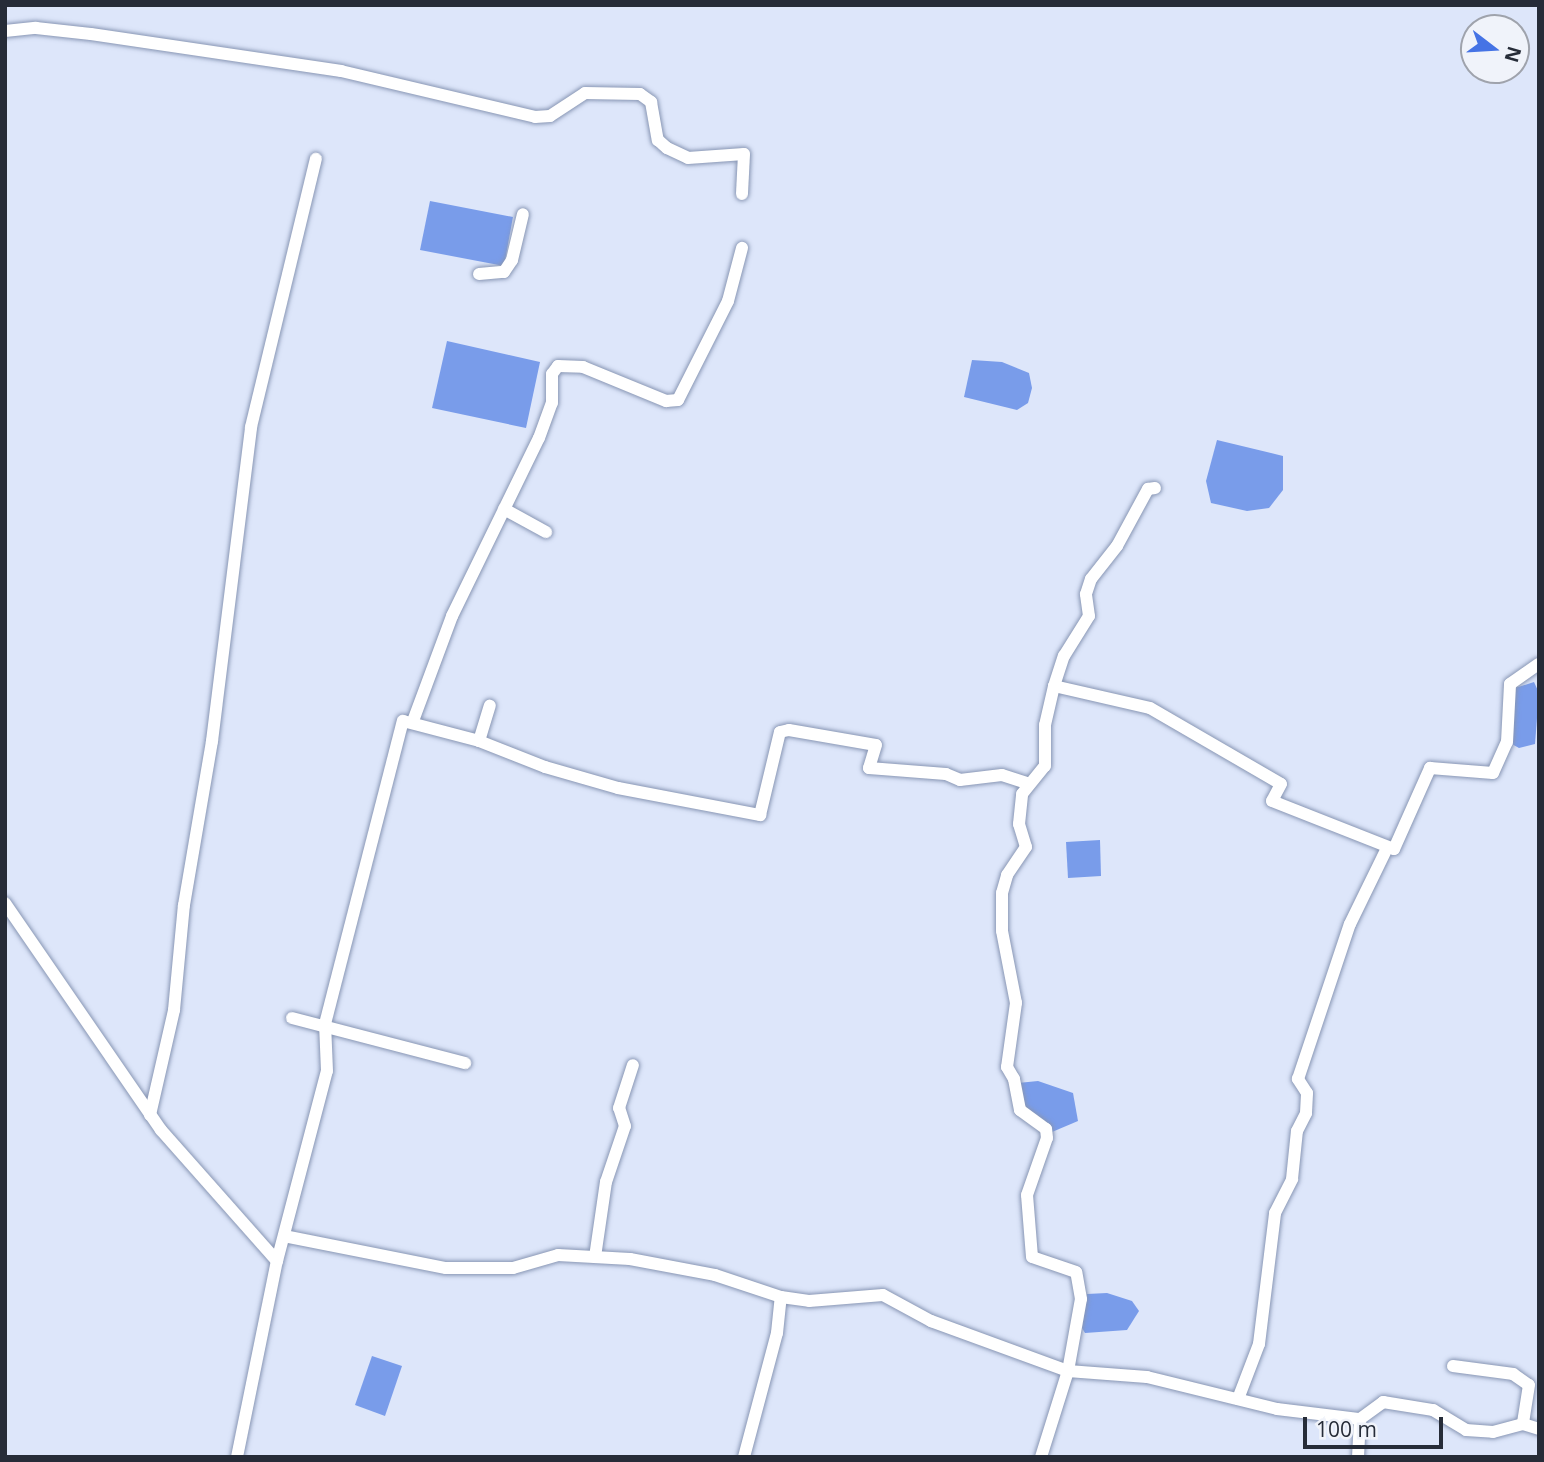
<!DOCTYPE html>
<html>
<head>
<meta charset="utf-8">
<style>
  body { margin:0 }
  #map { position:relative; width:1544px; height:1462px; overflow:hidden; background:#dde6fa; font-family:"Open Sans",sans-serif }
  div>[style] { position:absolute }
  .water>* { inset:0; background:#799cea }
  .roads { filter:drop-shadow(0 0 2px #8896b4) drop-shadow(0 0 2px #8896b4) }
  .minor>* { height:12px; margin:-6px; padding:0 6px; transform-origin:6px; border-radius:6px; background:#fff }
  span { translate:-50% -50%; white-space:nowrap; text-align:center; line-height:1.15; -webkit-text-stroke:5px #f0f3fa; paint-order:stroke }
  .frame { position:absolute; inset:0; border:7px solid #262c38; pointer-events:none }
  .north { position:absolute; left:1460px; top:14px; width:70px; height:70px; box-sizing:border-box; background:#f0f3fa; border:2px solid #9fa3ac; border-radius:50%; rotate:107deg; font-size:19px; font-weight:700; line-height:28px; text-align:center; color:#262c38 }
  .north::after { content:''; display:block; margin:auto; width:24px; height:32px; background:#4573e5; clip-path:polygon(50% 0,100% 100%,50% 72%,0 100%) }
  .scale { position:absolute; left:1303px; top:1417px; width:140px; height:32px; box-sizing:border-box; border:4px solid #262c38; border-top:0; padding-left:9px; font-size:21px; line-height:24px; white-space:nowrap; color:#262c38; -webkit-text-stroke:5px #f0f3fa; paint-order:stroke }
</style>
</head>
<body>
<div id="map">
  <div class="water">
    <div style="clip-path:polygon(430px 201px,513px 217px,504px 266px,420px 250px)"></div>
    <div style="clip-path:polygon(447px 341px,540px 362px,526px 428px,432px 408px)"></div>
    <div style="clip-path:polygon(972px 360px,1002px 362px,1029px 373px,1032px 388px,1028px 403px,1017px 410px,964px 397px)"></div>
    <div style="clip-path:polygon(1217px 440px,1283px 456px,1283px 490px,1269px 508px,1247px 511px,1211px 503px,1206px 481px)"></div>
    <div style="clip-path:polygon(1534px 682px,1539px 693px,1535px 744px,1519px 748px,1510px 743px,1515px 688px)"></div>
    <div style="clip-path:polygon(1100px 840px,1101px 876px,1068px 878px,1066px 842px)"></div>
    <div style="clip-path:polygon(1038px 1081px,1073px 1093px,1078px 1121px,1052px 1132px,1028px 1114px,1018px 1083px)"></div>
    <div style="clip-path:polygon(1107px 1293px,1132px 1301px,1139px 1311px,1127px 1330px,1085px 1333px,1082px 1328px,1087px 1294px)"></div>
    <div style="clip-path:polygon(372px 1356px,402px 1366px,385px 1416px,355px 1405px)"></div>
  </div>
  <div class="roads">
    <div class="minor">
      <div style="left:5px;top:31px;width:31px;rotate:-6deg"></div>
      <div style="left:36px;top:28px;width:55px;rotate:6.2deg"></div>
      <div style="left:91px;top:34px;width:253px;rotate:8.4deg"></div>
      <div style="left:341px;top:71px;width:199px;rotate:13.3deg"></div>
      <div style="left:535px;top:117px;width:15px;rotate:-4deg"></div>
      <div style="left:550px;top:116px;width:42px;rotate:-33.3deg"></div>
      <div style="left:585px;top:93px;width:55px;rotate:1deg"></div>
      <div style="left:640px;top:94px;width:14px;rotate:36deg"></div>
      <div style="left:651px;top:102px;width:39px;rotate:80deg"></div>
      <div style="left:658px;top:140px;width:12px;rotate:42deg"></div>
      <div style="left:667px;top:148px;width:23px;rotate:25deg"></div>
      <div style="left:688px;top:158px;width:56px;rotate:-4.1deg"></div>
      <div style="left:744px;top:154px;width:40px;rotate:92.9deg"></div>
      <div style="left:479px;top:274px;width:25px;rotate:-5deg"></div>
      <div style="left:504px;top:272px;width:14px;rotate:-56deg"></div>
      <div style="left:512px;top:260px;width:47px;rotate:-76.6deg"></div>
      <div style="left:504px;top:509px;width:48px;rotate:28.7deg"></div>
      <div style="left:1054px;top:686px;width:98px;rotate:12.9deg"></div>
      <div style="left:1150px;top:708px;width:151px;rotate:30.1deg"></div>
      <div style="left:1281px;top:784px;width:19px;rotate:118deg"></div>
      <div style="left:1272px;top:801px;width:131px;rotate:21.5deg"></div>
      <div style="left:1394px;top:849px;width:89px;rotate:-66deg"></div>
      <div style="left:1430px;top:768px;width:63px;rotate:4.5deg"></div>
      <div style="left:1493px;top:773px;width:34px;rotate:-66deg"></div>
      <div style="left:1507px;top:742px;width:58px;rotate:-87deg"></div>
      <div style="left:1510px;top:684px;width:35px;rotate:-35deg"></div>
      <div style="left:413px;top:721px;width:112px;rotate:-69.6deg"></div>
      <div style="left:452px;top:616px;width:198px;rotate:-64deg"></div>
      <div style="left:539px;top:438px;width:37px;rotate:-70deg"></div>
      <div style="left:552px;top:403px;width:29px;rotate:-90deg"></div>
      <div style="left:552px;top:374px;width:10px;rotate:-53deg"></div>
      <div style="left:558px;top:366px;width:25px;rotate:2deg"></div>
      <div style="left:583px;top:367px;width:90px;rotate:22.3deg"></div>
      <div style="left:666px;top:401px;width:12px;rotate:-5deg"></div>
      <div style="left:678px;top:400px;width:111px;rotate:-63.2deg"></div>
      <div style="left:728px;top:301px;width:55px;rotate:-75.2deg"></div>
      <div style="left:479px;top:741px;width:37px;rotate:-73deg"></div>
      <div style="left:5px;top:903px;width:275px;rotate:55.5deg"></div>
      <div style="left:161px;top:1130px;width:175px;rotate:48.5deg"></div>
      <div style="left:292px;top:1018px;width:179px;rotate:14.6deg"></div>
      <div style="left:150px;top:1115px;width:108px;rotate:-77.1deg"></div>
      <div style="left:174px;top:1010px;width:105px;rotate:-84.6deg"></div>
      <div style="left:184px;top:905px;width:166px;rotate:-80.3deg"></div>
      <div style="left:212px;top:741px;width:316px;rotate:-82.9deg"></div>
      <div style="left:251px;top:427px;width:276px;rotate:-76.4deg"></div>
      <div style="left:284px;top:1236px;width:165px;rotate:11.2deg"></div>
      <div style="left:446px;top:1268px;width:67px"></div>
      <div style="left:513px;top:1268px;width:47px;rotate:-16.1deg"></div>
      <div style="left:558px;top:1255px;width:72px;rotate:3.2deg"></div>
      <div style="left:630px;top:1259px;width:86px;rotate:10.7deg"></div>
      <div style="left:715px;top:1275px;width:70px;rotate:18.4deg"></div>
      <div style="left:781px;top:1297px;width:28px;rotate:8deg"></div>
      <div style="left:809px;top:1301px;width:74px;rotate:-4.6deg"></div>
      <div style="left:883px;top:1295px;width:55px;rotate:28.4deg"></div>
      <div style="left:931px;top:1321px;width:146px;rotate:20.1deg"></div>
      <div style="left:1068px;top:1371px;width:79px;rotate:4.3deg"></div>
      <div style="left:1147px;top:1377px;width:134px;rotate:13.8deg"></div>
      <div style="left:1277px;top:1409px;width:84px;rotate:6.9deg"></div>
      <div style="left:1360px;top:1419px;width:38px;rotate:93deg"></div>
      <div style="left:595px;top:1257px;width:76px;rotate:-81.7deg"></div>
      <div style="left:606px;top:1182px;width:59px;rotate:-71.3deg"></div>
      <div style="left:625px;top:1126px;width:19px;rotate:-108deg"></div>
      <div style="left:619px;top:1108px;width:45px;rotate:-72deg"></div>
      <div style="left:1453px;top:1366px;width:61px;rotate:7.6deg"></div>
      <div style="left:1513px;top:1374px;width:19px;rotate:35deg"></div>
      <div style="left:1529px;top:1385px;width:39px;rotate:99deg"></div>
      <div style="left:1238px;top:1399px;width:59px;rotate:-69.1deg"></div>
      <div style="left:1259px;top:1344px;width:132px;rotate:-83deg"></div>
      <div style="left:1275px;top:1213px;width:38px;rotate:-63deg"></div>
      <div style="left:1292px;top:1179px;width:48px;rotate:-84.1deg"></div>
      <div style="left:1297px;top:1131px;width:20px;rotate:-63deg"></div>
      <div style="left:1306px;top:1113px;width:20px;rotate:-87deg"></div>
      <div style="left:1307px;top:1093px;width:17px;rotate:-123deg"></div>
      <div style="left:1298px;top:1079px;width:163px;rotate:-71.5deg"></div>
      <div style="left:1350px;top:924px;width:85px;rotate:-64deg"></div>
      <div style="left:1360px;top:1419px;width:29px;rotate:-36deg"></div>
      <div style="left:1383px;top:1402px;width:51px;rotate:9.1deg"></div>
      <div style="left:1433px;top:1410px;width:39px;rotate:31deg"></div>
      <div style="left:1466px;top:1430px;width:27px;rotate:4deg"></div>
      <div style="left:1493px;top:1432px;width:31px;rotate:-15deg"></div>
      <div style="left:1523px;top:1424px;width:17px;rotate:17deg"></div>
      <div style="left:237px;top:1457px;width:200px;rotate:-78.5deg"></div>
      <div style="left:277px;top:1261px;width:196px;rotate:-75.3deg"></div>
      <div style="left:327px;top:1071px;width:47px;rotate:-92.4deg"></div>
      <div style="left:325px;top:1024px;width:313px;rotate:-75.6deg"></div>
      <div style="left:403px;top:721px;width:79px;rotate:14.7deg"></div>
      <div style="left:479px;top:741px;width:71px;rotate:21.5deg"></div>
      <div style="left:545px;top:767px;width:76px;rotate:16deg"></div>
      <div style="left:618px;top:788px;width:145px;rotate:10.8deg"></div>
      <div style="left:760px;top:815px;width:85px;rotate:-76.5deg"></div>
      <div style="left:780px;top:732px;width:9px;rotate:-13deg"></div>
      <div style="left:789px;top:730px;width:88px;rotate:9.8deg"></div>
      <div style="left:876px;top:745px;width:24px;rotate:107deg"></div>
      <div style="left:869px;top:768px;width:77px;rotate:4.5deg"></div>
      <div style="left:946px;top:774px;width:15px;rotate:23deg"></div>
      <div style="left:960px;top:780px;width:42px;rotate:-6.8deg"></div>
      <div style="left:1002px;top:775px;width:26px;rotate:18deg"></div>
      <div style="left:744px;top:1457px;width:128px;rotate:-75.1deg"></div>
      <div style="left:777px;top:1333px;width:36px;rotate:-84deg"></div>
      <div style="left:1041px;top:1457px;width:90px;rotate:-72.6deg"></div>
      <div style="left:1068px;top:1371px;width:73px;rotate:-79.8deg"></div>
      <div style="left:1081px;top:1299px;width:27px;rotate:-100deg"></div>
      <div style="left:1076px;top:1272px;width:46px;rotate:-161.2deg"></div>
      <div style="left:1032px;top:1257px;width:62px;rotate:-94.6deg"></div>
      <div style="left:1027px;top:1195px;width:60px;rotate:-70.7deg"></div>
      <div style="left:1047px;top:1138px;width:9px;rotate:-96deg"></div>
      <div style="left:1046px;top:1129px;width:32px;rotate:-144deg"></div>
      <div style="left:1020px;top:1110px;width:32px;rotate:-101deg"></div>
      <div style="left:1014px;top:1079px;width:14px;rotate:-120deg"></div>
      <div style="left:1007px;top:1067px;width:65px;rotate:-82deg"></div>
      <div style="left:1016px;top:1003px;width:73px;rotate:-101deg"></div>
      <div style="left:1002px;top:931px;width:38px;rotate:-90deg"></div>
      <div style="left:1002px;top:893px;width:19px;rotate:-74deg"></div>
      <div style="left:1007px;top:875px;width:34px;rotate:-56deg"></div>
      <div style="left:1026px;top:847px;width:24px;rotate:-107deg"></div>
      <div style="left:1019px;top:824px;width:30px;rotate:-84deg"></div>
      <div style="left:1022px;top:794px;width:36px;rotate:-51deg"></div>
      <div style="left:1045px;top:766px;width:41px;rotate:-90deg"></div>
      <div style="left:1045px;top:725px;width:40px;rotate:-77deg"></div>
      <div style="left:1054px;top:686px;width:32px;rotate:-72deg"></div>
      <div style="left:1064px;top:656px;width:47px;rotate:-58deg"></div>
      <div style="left:1089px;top:616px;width:22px;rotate:-98deg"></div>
      <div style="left:1086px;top:594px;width:16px;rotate:-72deg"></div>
      <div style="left:1091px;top:579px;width:42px;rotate:-51.8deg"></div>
      <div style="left:1117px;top:546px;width:65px;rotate:-61.5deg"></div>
      <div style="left:1148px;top:489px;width:7px;rotate:-8deg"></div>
    </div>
  </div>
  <div class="frame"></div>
  <div class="north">N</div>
  <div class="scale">100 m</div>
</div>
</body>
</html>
